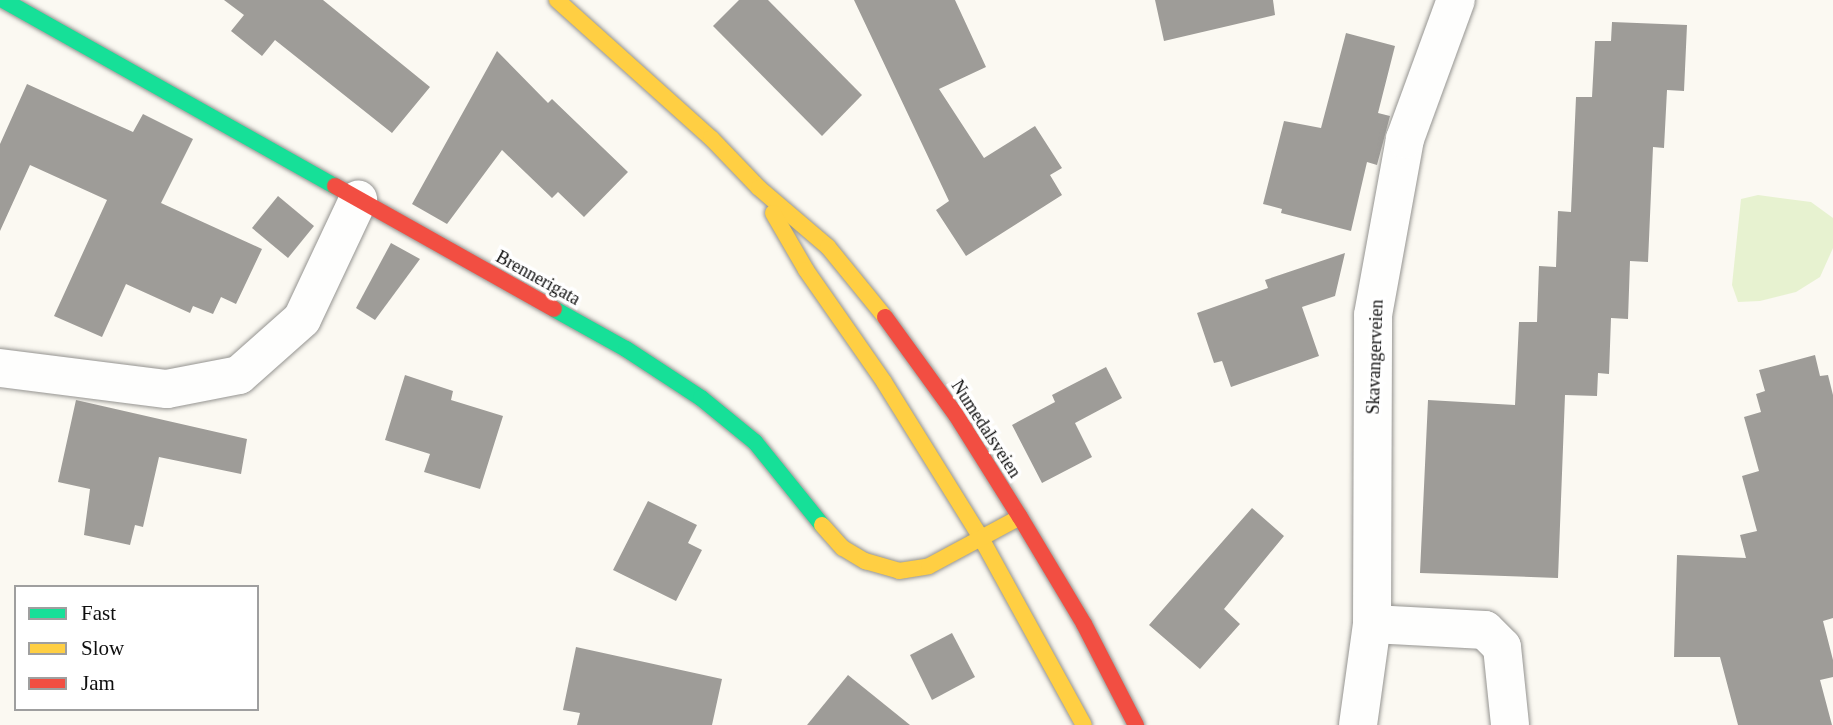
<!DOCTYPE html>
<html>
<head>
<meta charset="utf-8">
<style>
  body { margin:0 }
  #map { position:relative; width:1833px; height:725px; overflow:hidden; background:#fbf9f2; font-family:Georgia,serif }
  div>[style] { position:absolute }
  .green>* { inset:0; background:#e7f2d0 }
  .building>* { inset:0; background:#9e9c98 }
  .roads { filter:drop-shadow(0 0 2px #959491) drop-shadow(0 0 2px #959491) }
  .street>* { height:38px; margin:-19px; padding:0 19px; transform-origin:19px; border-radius:19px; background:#fefefd }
  .fast>* { height:16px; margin:-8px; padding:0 8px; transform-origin:8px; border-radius:8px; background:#16e098 }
  .slow>* { height:16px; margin:-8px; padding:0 8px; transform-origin:8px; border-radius:8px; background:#ffcf43 }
  .jam>* { height:16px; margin:-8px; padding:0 8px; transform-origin:8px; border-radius:8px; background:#f24e42 }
  span { translate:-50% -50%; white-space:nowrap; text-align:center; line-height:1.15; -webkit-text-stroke:7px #fff; paint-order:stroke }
  .street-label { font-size:18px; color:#0e0e0e }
  .legend { position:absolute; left:14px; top:585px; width:245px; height:126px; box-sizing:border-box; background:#fff; border:2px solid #9f9f9f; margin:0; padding:9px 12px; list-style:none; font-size:21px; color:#0e0e0e }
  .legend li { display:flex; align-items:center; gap:14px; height:35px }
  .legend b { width:35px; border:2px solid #9f9f9f }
</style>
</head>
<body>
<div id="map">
  <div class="green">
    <div style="clip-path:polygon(1758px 195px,1811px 202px,1833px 218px,1833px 248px,1820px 277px,1796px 292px,1760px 301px,1738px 302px,1732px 285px,1741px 199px)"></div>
  </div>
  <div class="building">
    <div style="clip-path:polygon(224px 0,323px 0,430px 87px,392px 133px,275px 40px,262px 56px,231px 31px,244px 15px)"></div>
    <div style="clip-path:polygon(739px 0,768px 0,862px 95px,822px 136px,713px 26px)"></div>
    <div style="clip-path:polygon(854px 0,955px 0,986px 67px,939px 89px,984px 158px,1035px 126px,1062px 168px,1050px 175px,1062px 195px,966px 256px,936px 210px,949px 201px)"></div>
    <div style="clip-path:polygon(1155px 0,1273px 0,1275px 15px,1164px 41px)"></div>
    <div style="clip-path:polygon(1612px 22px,1687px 25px,1684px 91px,1667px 90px,1664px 148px,1653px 147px,1648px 262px,1630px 261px,1628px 319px,1611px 318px,1609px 374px,1598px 373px,1597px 396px,1565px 395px,1558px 578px,1420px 573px,1428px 400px,1515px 405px,1519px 322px,1537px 322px,1539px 266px,1556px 267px,1558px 211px,1571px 212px,1576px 97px,1592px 97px,1595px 41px,1611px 41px)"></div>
    <div style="clip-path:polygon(1346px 33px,1395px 46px,1378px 113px,1390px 116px,1377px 165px,1367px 162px,1351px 231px,1281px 213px,1282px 209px,1263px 204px,1284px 121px,1321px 128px)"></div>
    <div style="clip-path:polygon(497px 51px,548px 103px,552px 99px,628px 172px,584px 217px,558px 192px,552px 198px,502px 150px,447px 224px,412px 204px)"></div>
    <div style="clip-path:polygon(27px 84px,133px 132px,143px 114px,193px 139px,161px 203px,262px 249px,236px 304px,221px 297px,213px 314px,193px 306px,190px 313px,126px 284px,102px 337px,54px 316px,107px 200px,30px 165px,0 231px,0 144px)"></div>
    <div style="clip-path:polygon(278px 196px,314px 226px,288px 258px,252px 228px)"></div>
    <div style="clip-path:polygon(391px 243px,420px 259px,375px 320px,356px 308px)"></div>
    <div style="clip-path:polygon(1345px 253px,1335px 296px,1302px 307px,1319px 356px,1231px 387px,1222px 361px,1214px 363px,1197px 313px,1268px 288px,1265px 280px)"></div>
    <div style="clip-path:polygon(1815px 355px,1820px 376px,1828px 375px,1833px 395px,1833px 618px,1823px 621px,1833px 660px,1833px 677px,1820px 680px,1832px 725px,1738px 725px,1720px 657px,1674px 657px,1677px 555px,1746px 558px,1740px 535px,1757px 531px,1742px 476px,1759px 471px,1744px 417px,1761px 412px,1756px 394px,1765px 391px,1759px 370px)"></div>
    <div style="clip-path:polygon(1106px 367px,1122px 398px,1075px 423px,1092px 457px,1042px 483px,1012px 425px,1055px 402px,1052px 395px)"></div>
    <div style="clip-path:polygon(405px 375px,453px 391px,451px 400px,503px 416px,480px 489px,424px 472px,430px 454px,385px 440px)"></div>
    <div style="clip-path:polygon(76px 400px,247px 439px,241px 474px,159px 457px,143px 527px,135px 525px,130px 545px,84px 535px,90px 489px,58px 482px)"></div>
    <div style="clip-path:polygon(648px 501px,697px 525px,688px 543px,702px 550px,676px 601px,613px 570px)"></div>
    <div style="clip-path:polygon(1252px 508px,1284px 536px,1224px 609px,1240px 624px,1200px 669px,1149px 625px)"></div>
    <div style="clip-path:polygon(952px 633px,975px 677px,932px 700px,910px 655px)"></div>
    <div style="clip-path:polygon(576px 647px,722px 679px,712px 725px,577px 725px,580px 713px,563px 710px)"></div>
    <div style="clip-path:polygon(848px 675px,910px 725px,807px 725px)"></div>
  </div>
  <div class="roads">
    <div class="street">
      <div style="left:0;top:368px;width:168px;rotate:7.2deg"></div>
      <div style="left:167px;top:389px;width:73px;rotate:-11deg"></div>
      <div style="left:239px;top:375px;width:84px;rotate:-41.6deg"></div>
      <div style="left:302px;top:319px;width:132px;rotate:-64.8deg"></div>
      <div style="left:1372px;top:624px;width:113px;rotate:3deg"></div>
      <div style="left:1485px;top:630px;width:24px;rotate:45deg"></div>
      <div style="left:1502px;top:647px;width:78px;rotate:84.1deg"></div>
      <div style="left:1358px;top:725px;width:102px;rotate:-82.1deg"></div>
      <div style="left:1372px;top:624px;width:309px;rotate:-89.8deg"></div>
      <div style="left:1373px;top:315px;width:179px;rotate:-79.7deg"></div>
      <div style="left:1405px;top:139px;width:148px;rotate:-69.9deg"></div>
    </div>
    <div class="fast">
      <div style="left:3px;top:0;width:381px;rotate:29.3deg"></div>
      <div style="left:554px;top:309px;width:82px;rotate:29.1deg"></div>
      <div style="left:626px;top:349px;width:90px;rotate:33.2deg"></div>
      <div style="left:701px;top:398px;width:70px;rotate:39.2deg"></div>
      <div style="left:755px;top:442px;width:107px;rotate:51.1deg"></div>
    </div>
    <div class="slow">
      <div style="left:557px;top:0;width:207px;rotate:41.9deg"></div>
      <div style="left:711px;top:138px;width:69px;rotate:46.2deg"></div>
      <div style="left:759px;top:188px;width:91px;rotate:40.5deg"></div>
      <div style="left:828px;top:247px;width:90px;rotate:50.8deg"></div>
      <div style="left:773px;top:213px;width:66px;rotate:59.9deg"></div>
      <div style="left:806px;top:270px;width:136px;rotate:55.1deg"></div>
      <div style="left:884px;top:382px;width:184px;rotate:58.1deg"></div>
      <div style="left:981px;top:538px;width:213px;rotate:61.2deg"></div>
      <div style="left:822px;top:525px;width:31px;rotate:48deg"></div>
      <div style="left:843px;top:548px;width:26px;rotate:31deg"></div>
      <div style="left:865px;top:561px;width:35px;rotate:16deg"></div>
      <div style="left:899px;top:571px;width:30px;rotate:-9deg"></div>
      <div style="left:929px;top:566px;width:103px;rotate:-28.3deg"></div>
    </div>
    <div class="jam">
      <div style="left:335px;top:186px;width:251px;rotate:29.3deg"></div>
      <div style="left:885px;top:317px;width:121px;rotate:54.1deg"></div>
      <div style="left:956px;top:415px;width:120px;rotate:57.9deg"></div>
      <div style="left:1020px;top:517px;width:125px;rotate:59.1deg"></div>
      <div style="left:1084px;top:624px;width:114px;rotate:62.8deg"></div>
    </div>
  </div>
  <div class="street-label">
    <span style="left:538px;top:278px;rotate:29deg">Brennerigata</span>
    <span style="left:1375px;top:357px;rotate:-88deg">Skavangerveien</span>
    <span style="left:986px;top:429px;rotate:57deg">Numedalsveien</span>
  </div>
  <ul class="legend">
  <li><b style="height:9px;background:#16e098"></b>Fast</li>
  <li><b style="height:9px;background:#ffcf43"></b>Slow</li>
  <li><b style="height:9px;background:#f24e42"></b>Jam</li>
  </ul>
</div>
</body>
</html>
